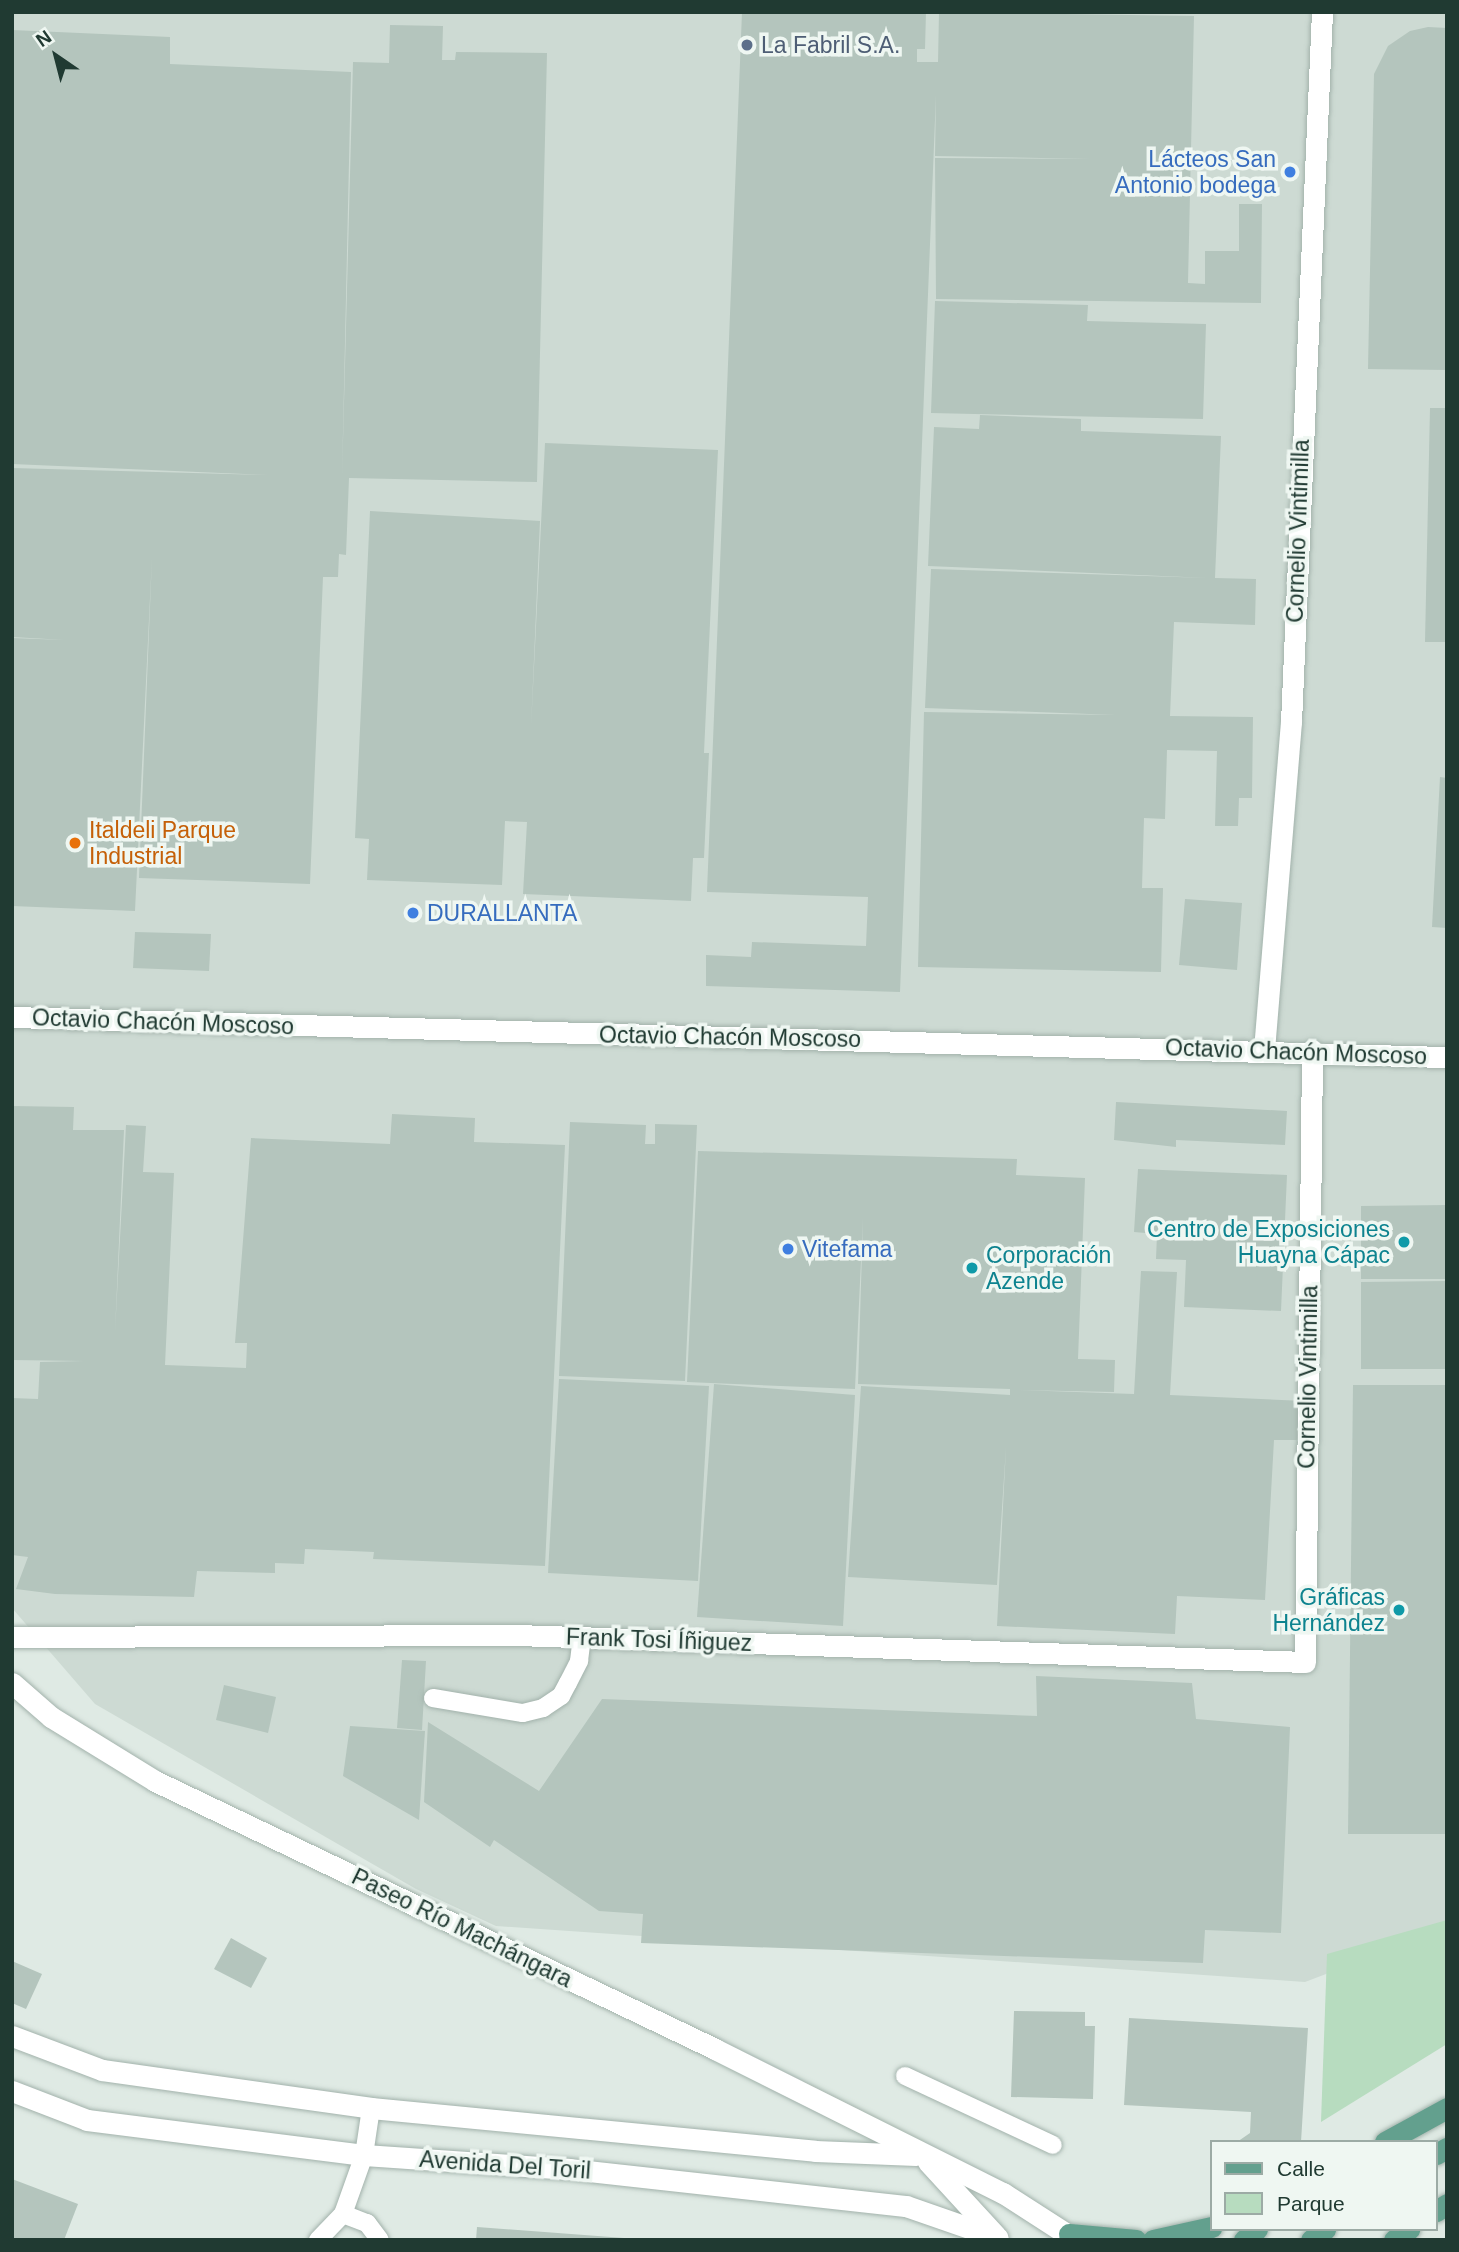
<!DOCTYPE html>
<html>
<head>
<meta charset="utf-8">
<style>
  body { margin:0 }
  #map { position:relative; width:1459px; height:2252px; overflow:hidden; background:#dfeae4; font-family:Helvetica,sans-serif }
  div>[style] { position:absolute }
  .built>* { inset:0; background:#cddad3 }
  .green>* { inset:0; background:#b7dcbf }
  .building>* { inset:0; background:#b4c5bd }
  .roads { filter:drop-shadow(0 0 2px #a2b2ab) drop-shadow(0 0 2px #a2b2ab) }
  .lane>* { height:18px; margin:-9px; padding:0 9px; transform-origin:9px; border-radius:9px; background:#fff }
  .secondary>* { height:21px; margin:-10.5px; padding:0 10.5px; transform-origin:10.5px; border-radius:10.5px; background:#fff }
  .primary>* { height:21px; margin:-10.5px; padding:0 10.5px; transform-origin:10.5px; border-radius:10.5px; background:#63a08e }
  .dots>* { width:19px; height:19px; translate:-50% -50%; box-sizing:border-box; border:4px solid #eff7f2; border-radius:50% }
  span { translate:-50% -50%; white-space:nowrap; text-align:center; line-height:1.15; -webkit-text-stroke:7px #eff7f2; paint-order:stroke }
  .service-label { font-size:23px; color:#4e5e75 }
  .left { translate:0 -50%; text-align:left }
  .shop-label { font-size:23px; color:#366cbe }
  .right { translate:-100% -50%; text-align:right }
  .street-label { font-size:23px; color:#203a32 }
  .food-label { font-size:23px; color:#c56008 }
  .culture-label { font-size:23px; color:#0d838f }
  .frame { position:absolute; inset:0; border:14px solid #203a32; pointer-events:none }
  .legend { position:absolute; left:1210px; top:2140px; width:228px; height:91px; box-sizing:border-box; background:#eff7f2; border:2px solid #9caba5; margin:0; padding:9px 12px; list-style:none; font-size:21px; color:#203a32 }
  .legend li { display:flex; align-items:center; gap:14px; height:35px }
  .legend b { width:35px; border:2px solid #9caba5 }
  .north { position:absolute; left:21px; top:21px; width:70px; height:70px; -webkit-text-stroke:5px #eff7f2; paint-order:stroke; rotate:325deg; font-size:19px; font-weight:700; line-height:28px; text-align:center; color:#203a32 }
  .north::after { content:''; display:block; margin:auto; width:24px; height:32px; background:#203a32; clip-path:polygon(50% 0,100% 100%,50% 72%,0 100%) }
</style>
</head>
<body>
<div id="map">
  <div class="built">
    <div style="clip-path:polygon(12px 12px,1447px 12px,1447px 1928px,1305px 1982px,496px 1926px,416px 1889px,95px 1704px,12px 1608px)"></div>
  </div>
  <div class="green">
    <div style="clip-path:polygon(1447px 1920px,1447px 2044px,1321px 2122px,1327px 1954px)"></div>
  </div>
  <div class="building">
    <div style="clip-path:polygon(742px 12px,926px 12px,925px 49px,917px 49px,917px 62px,938px 62px,939px 12px,1194px 16px,1188px 283px,1205px 284px,1205px 251px,1239px 251px,1239px 204px,1262px 204px,1261px 303px,936px 299px,935px 158px,1092px 159px,935px 156px,936px 95px,900px 992px,706px 986px,706px 955px,751px 957px,752px 942px,866px 946px,868px 897px,707px 892px)"></div>
    <div style="clip-path:polygon(390px 25px,443px 26px,442px 60px,455px 60px,456px 52px,547px 53px,537px 482px,349px 478px,346px 555px,339px 554px,338px 577px,323px 577px,310px 884px,139px 878px,152px 557px,135px 911px,12px 906px,12px 638px,65px 640px,12px 637px,12px 468px,269px 475px,12px 464px,12px 30px,170px 37px,170px 64px,351px 72px,342px 478px,353px 62px,389px 63px)"></div>
    <div style="clip-path:polygon(1428px 27px,1447px 28px,1447px 370px,1368px 369px,1374px 74px,1388px 46px,1410px 31px)"></div>
    <div style="clip-path:polygon(935px 301px,1088px 305px,1087px 321px,1206px 324px,1203px 419px,931px 413px)"></div>
    <div style="clip-path:polygon(1430px 408px,1447px 408px,1447px 642px,1425px 642px)"></div>
    <div style="clip-path:polygon(980px 415px,1081px 419px,1081px 431px,1221px 436px,1215px 578px,1256px 579px,1255px 625px,1174px 622px,1170px 716px,1253px 717px,1252px 798px,1239px 798px,1238px 826px,1215px 826px,1217px 751px,1167px 750px,1165px 819px,1144px 818px,1142px 888px,1163px 888px,1161px 972px,918px 967px,924px 712px,1116px 715px,925px 708px,931px 569px,1208px 578px,928px 566px,934px 427px,979px 429px)"></div>
    <div style="clip-path:polygon(545px 443px,718px 450px,704px 753px,709px 753px,704px 858px,693px 858px,691px 901px,523px 894px,527px 822px,505px 821px,502px 885px,367px 880px,369px 839px,355px 838px,370px 511px,540px 521px,531px 728px)"></div>
    <div style="clip-path:polygon(1440px 777px,1447px 778px,1447px 928px,1432px 927px)"></div>
    <div style="clip-path:polygon(1185px 899px,1242px 903px,1237px 970px,1179px 965px)"></div>
    <div style="clip-path:polygon(135px 932px,211px 934px,209px 971px,133px 968px)"></div>
    <div style="clip-path:polygon(1116px 1102px,1287px 1111px,1285px 1145px,1176px 1140px,1176px 1147px,1114px 1140px)"></div>
    <div style="clip-path:polygon(12px 1106px,74px 1107px,73px 1130px,124px 1130px,115px 1332px,126px 1125px,146px 1126px,143px 1172px,174px 1173px,165px 1365px,246px 1368px,247px 1343px,235px 1343px,251px 1138px,390px 1144px,392px 1114px,475px 1118px,474px 1142px,565px 1145px,545px 1566px,373px 1559px,374px 1552px,305px 1549px,304px 1564px,275px 1563px,275px 1573px,197px 1571px,194px 1597px,55px 1594px,16px 1589px,28px 1557px,12px 1555px,12px 1398px,38px 1399px,40px 1362px,84px 1361px,12px 1360px)"></div>
    <div style="clip-path:polygon(570px 1122px,646px 1125px,645px 1144px,655px 1144px,655px 1124px,697px 1125px,685px 1381px,559px 1376px)"></div>
    <div style="clip-path:polygon(698px 1151px,1017px 1159px,1016px 1175px,1085px 1178px,1078px 1359px,1115px 1360px,1114px 1392px,1019px 1390px,1134px 1394px,1141px 1271px,1177px 1272px,1170px 1395px,1304px 1401px,1302px 1440px,1274px 1440px,1265px 1600px,1177px 1596px,1175px 1634px,997px 1626px,1006px 1447px,997px 1585px,848px 1577px,861px 1386px,1010px 1395px,1010px 1389px,858px 1384px,863px 1218px,855px 1389px,687px 1382px)"></div>
    <div style="clip-path:polygon(1138px 1169px,1287px 1175px,1281px 1311px,1184px 1307px,1186px 1260px,1156px 1259px,1157px 1234px,1134px 1232px)"></div>
    <div style="clip-path:polygon(1447px 1205px,1447px 1279px,1361px 1279px,1361px 1206px)"></div>
    <div style="clip-path:polygon(1447px 1281px,1447px 1369px,1361px 1369px,1361px 1282px)"></div>
    <div style="clip-path:polygon(559px 1379px,709px 1386px,698px 1581px,548px 1573px)"></div>
    <div style="clip-path:polygon(714px 1384px,855px 1395px,843px 1626px,697px 1617px)"></div>
    <div style="clip-path:polygon(1353px 1385px,1447px 1385px,1447px 1834px,1348px 1834px)"></div>
    <div style="clip-path:polygon(402px 1660px,426px 1661px,422px 1730px,397px 1728px)"></div>
    <div style="clip-path:polygon(1036px 1676px,1192px 1683px,1196px 1719px,1290px 1727px,1281px 1933px,1205px 1930px,1203px 1963px,641px 1943px,643px 1914px,599px 1911px,494px 1840px,490px 1847px,424px 1802px,428px 1722px,539px 1791px,602px 1699px,1037px 1716px)"></div>
    <div style="clip-path:polygon(224px 1685px,276px 1697px,268px 1733px,216px 1720px)"></div>
    <div style="clip-path:polygon(350px 1726px,425px 1731px,419px 1820px,343px 1776px)"></div>
    <div style="clip-path:polygon(231px 1938px,267px 1958px,251px 1988px,214px 1969px)"></div>
    <div style="clip-path:polygon(12px 1961px,42px 1974px,26px 2009px,12px 2003px)"></div>
    <div style="clip-path:polygon(1014px 2011px,1085px 2012px,1085px 2026px,1095px 2026px,1093px 2099px,1011px 2097px)"></div>
    <div style="clip-path:polygon(1129px 2018px,1308px 2028px,1301px 2142px,1237px 2142px,1250px 2133px,1251px 2112px,1124px 2105px)"></div>
    <div style="clip-path:polygon(12px 2179px,78px 2204px,64px 2240px,12px 2240px)"></div>
    <div style="clip-path:polygon(477px 2227px,624px 2238px,624px 2240px,476px 2240px)"></div>
  </div>
  <div class="roads">
    <div class="lane">
      <div style="left:433px;top:1698px;width:91px;rotate:9.5deg"></div>
      <div style="left:523px;top:1713px;width:21px;rotate:-14deg"></div>
      <div style="left:543px;top:1708px;width:22px;rotate:-34deg"></div>
      <div style="left:561px;top:1696px;width:15px;rotate:-62deg"></div>
      <div style="left:568px;top:1683px;width:25px;rotate:-63deg"></div>
      <div style="left:579px;top:1661px;width:23px;rotate:-83deg"></div>
      <div style="left:905px;top:2076px;width:163px;rotate:25deg"></div>
      <div style="left:343px;top:2214px;width:26px;rotate:21deg"></div>
      <div style="left:367px;top:2223px;width:21px;rotate:53deg"></div>
      <div style="left:318px;top:2240px;width:36px;rotate:-46deg"></div>
      <div style="left:343px;top:2214px;width:63px;rotate:-70.4deg"></div>
      <div style="left:364px;top:2155px;width:48px;rotate:-81.5deg"></div>
    </div>
    <div class="secondary">
      <div style="left:12px;top:1017px;width:1436px;rotate:1.6deg"></div>
      <div style="left:1264px;top:1050px;width:329px;rotate:-85.3deg"></div>
      <div style="left:1291px;top:722px;width:711px;rotate:-87.5deg"></div>
      <div style="left:12px;top:1637px;width:505px;rotate:-0.23deg"></div>
      <div style="left:517px;top:1635px;width:788px;rotate:1.96deg"></div>
      <div style="left:1305px;top:1662px;width:612px;rotate:-89.34deg"></div>
      <div style="left:12px;top:1683px;width:52px;rotate:41.1deg"></div>
      <div style="left:51px;top:1717px;width:122px;rotate:31.6deg"></div>
      <div style="left:155px;top:1781px;width:621px;rotate:25.57deg"></div>
      <div style="left:715px;top:2049px;width:322px;rotate:26.6deg"></div>
      <div style="left:1003px;top:2193px;width:87px;rotate:32.8deg"></div>
      <div style="left:12px;top:2036px;width:96px;rotate:20.7deg"></div>
      <div style="left:102px;top:2070px;width:272px;rotate:8deg"></div>
      <div style="left:371px;top:2108px;width:446px;rotate:5.5deg"></div>
      <div style="left:815px;top:2151px;width:101px;rotate:2.3deg"></div>
      <div style="left:12px;top:2091px;width:80px;rotate:21.1deg"></div>
      <div style="left:87px;top:2120px;width:279px;rotate:7.2deg"></div>
      <div style="left:364px;top:2155px;width:206px;rotate:3.9deg"></div>
      <div style="left:570px;top:2169px;width:338px;rotate:6.3deg"></div>
      <div style="left:906px;top:2206px;width:97px;rotate:19.2deg"></div>
      <div style="left:928px;top:2162px;width:100px;rotate:47.4deg"></div>
    </div>
    <div class="primary">
      <div style="left:1385px;top:2142px;width:71px;rotate:-28.7deg"></div>
      <div style="left:1436px;top:2154px;width:13px;rotate:-29deg"></div>
      <div style="left:1436px;top:2211px;width:13px;rotate:-32deg"></div>
      <div style="left:1069px;top:2234px;width:67px;rotate:5.1deg"></div>
      <div style="left:1153px;top:2240px;width:60px;rotate:-12.4deg"></div>
      <div style="left:1244px;top:2240px;width:17px;rotate:-40deg"></div>
      <div style="left:1311px;top:2240px;width:18px;rotate:-38deg"></div>
      <div style="left:1394px;top:2240px;width:19px;rotate:-36deg"></div>
    </div>
  </div>
  <div class="dots">
    <div style="left:747px;top:45px;background:#5c6f8a"></div>
    <div style="left:1290px;top:172px;background:#3f7fe0"></div>
    <div style="left:75px;top:843px;background:#e8710a"></div>
    <div style="left:413px;top:913px;background:#3f7fe0"></div>
    <div style="left:1404px;top:1242px;background:#0f9aa8"></div>
    <div style="left:788px;top:1249px;background:#3f7fe0"></div>
    <div style="left:972px;top:1268px;background:#0f9aa8"></div>
    <div style="left:1399px;top:1610px;background:#0f9aa8"></div>
  </div>
  <div class="service-label">
    <span class="left" style="left:761px;top:45px">La Fabril S.A.</span>
  </div>
  <div class="shop-label">
    <span class="right" style="left:1276px;top:172px">Lácteos San<br>Antonio bodega</span>
    <span class="left" style="left:427px;top:913px">DURALLANTA</span>
    <span class="left" style="left:802px;top:1249px">Vitefama</span>
  </div>
  <div class="street-label">
    <span style="left:1298px;top:531px;rotate:-88deg">Cornelio Vintimilla</span>
    <span style="left:163px;top:1022px;rotate:2deg">Octavio Chacón Moscoso</span>
    <span style="left:730px;top:1037px;rotate:1deg">Octavio Chacón Moscoso</span>
    <span style="left:1296px;top:1052px;rotate:2deg">Octavio Chacón Moscoso</span>
    <span style="left:1308px;top:1377px;rotate:-89deg">Cornelio Vintimilla</span>
    <span style="left:659px;top:1640px;rotate:2deg">Frank Tosi Íñiguez</span>
    <span style="left:462px;top:1928px;rotate:26deg">Paseo Río Machángara</span>
    <span style="left:505px;top:2165px;rotate:4deg">Avenida Del Toril</span>
  </div>
  <div class="food-label">
    <span class="left" style="left:89px;top:843px">Italdeli Parque<br>Industrial</span>
  </div>
  <div class="culture-label">
    <span class="right" style="left:1390px;top:1242px">Centro de Exposiciones<br>Huayna Cápac</span>
    <span class="left" style="left:986px;top:1268px">Corporación<br>Azende</span>
    <span class="right" style="left:1385px;top:1610px">Gráficas<br>Hernández</span>
  </div>
  <div class="frame"></div>
  <ul class="legend">
  <li><b style="height:9px;background:#63a08e"></b>Calle</li>
  <li><b style="height:19px;background:#b7dcbf"></b>Parque</li>
  </ul>
  <div class="north">N</div>
</div>
</body>
</html>
